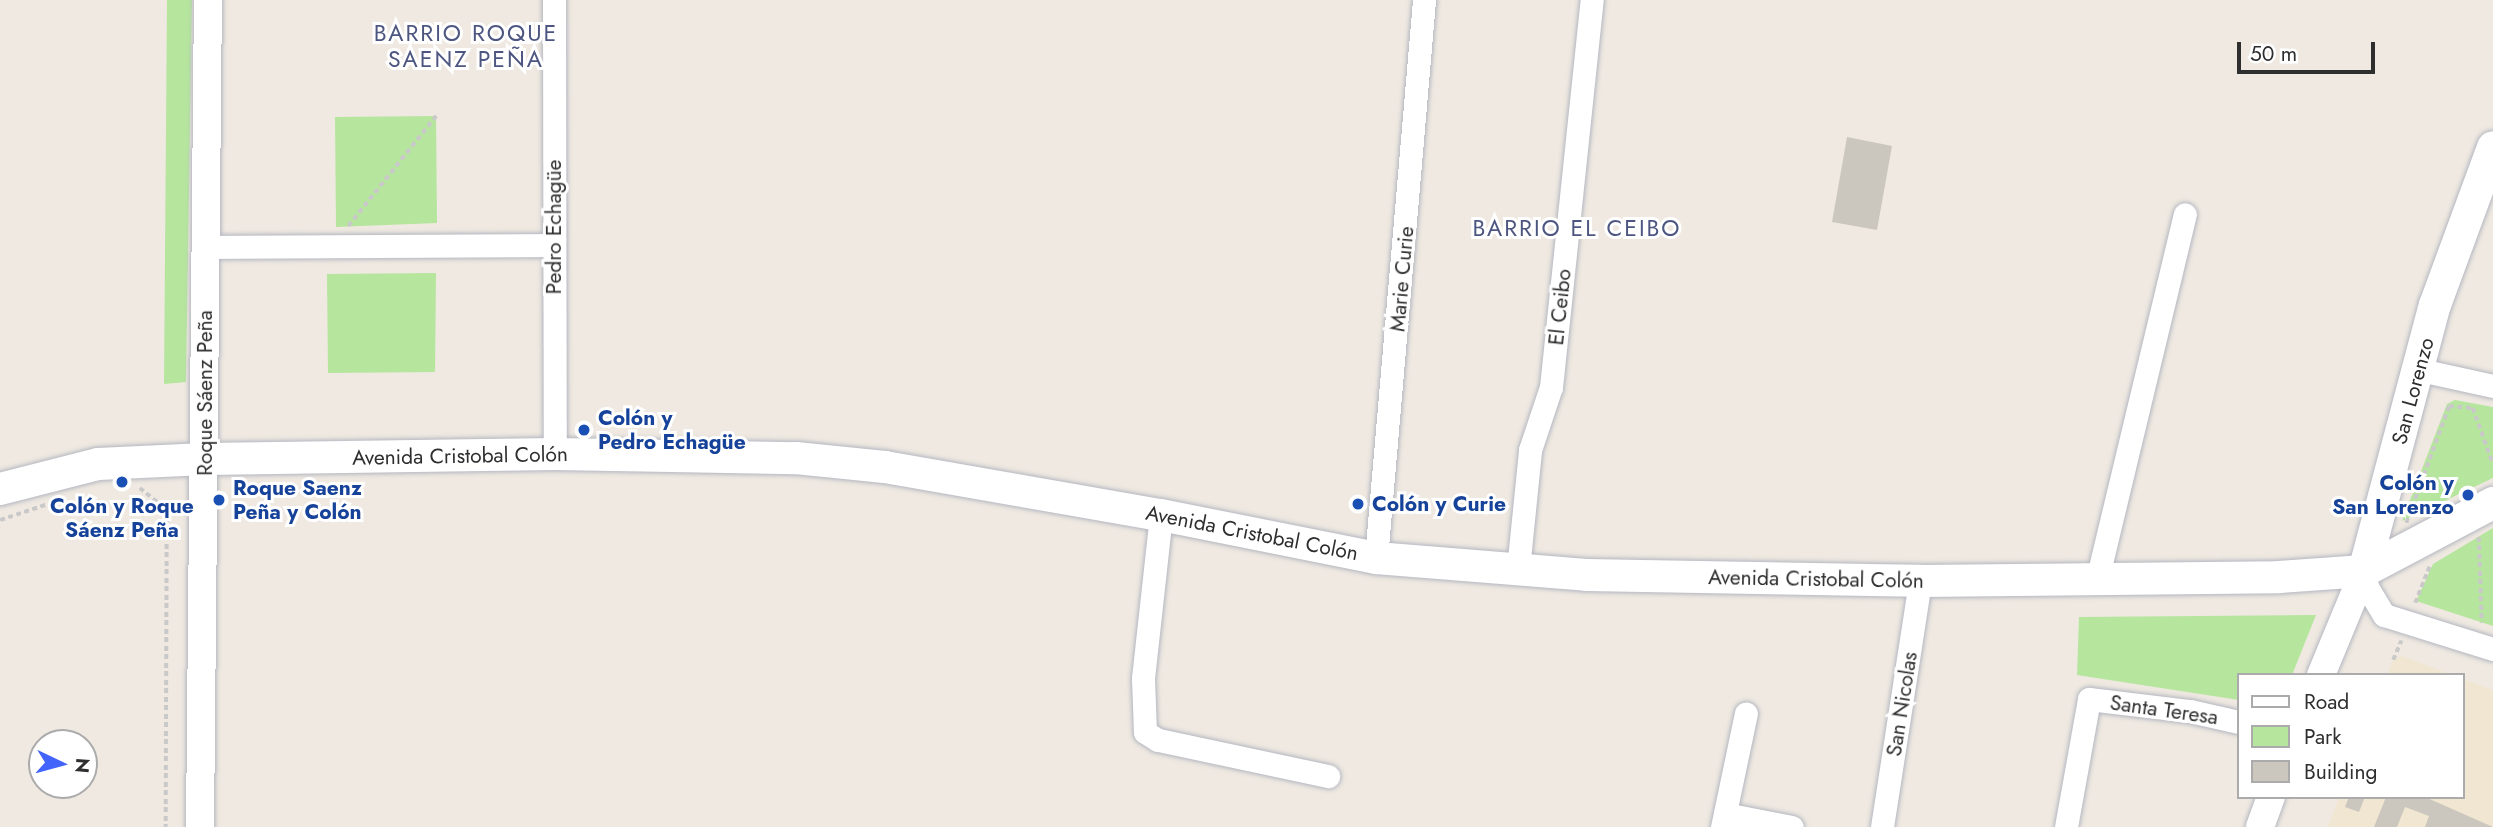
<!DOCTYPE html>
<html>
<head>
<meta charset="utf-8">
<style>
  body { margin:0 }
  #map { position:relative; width:2493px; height:827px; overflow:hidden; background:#efe9e1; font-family:Jost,sans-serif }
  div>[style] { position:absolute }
  .education>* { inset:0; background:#f0e6d1 }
  .green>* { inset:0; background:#b6e59e }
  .building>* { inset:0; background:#cbc7bf }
  .path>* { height:3.5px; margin-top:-1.75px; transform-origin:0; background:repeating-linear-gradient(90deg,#c9c9c9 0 5px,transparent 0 8.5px) }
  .roads { filter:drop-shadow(0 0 2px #b4b7c1) drop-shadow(0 0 2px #b4b7c1) }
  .minor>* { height:23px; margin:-11.5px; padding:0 11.5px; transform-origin:11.5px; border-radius:11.5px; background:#fff }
  .tertiary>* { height:28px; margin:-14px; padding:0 14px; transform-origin:14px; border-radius:14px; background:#fff }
  .secondary>* { height:32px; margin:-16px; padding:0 16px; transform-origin:16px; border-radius:16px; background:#fff }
  .dots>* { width:19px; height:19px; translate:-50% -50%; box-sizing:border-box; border:4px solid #fff; border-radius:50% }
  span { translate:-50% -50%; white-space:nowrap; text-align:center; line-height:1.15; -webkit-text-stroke:6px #fff; paint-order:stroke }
  .street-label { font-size:21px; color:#2e2e2e }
  .transit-label { font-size:21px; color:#164399; font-weight:700 }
  .left { translate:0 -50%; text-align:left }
  .right { translate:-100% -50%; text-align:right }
  .neighbourhood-label { font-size:23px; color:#4d5680; letter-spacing:2px }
  .legend { position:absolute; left:2237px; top:673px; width:228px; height:126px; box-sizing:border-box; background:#fff; border:2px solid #ababab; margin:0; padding:9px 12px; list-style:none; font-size:21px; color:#2e2e2e }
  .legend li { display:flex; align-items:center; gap:14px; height:35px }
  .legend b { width:35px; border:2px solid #ababab }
  .north { position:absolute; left:28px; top:729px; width:70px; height:70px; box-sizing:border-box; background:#fff; border:2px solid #ababab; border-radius:50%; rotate:95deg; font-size:19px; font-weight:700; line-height:28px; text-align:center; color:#2e2e2e }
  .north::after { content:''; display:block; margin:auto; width:24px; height:32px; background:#4264fb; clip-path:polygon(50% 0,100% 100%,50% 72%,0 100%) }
  .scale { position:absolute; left:2237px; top:42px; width:138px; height:32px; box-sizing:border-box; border:4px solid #2e2e2e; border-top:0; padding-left:9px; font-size:21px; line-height:24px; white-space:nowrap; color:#2e2e2e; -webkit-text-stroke:5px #fff; paint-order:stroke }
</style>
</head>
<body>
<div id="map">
  <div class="education">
    <div style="clip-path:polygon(2402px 656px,2452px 675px,2387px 675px,2393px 660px)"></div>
    <div style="clip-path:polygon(2463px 679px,2493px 690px,2493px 827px,2328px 827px,2339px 797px,2463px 797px)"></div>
  </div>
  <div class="green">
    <div style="clip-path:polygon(167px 0,192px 0,186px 382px,164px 384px)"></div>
    <div style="clip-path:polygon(436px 116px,437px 223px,336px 227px,335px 117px)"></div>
    <div style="clip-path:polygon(436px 273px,435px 372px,328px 373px,327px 274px)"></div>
    <div style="clip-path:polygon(2455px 400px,2493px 407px,2493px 478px,2402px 521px,2447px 404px)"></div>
    <div style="clip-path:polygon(2493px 528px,2493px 626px,2416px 601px,2433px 564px)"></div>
    <div style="clip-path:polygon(2316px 615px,2292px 675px,2239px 675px,2239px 700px,2077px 675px,2079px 617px)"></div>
  </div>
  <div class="building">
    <div style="clip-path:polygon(1847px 137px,1892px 146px,1877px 230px,1832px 222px)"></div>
    <div style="clip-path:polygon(2349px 797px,2365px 797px,2359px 812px,2345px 807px)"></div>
    <div style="clip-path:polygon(2386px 797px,2425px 797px,2493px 827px,2425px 827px,2429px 816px,2405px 807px,2397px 827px,2374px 827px)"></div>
  </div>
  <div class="path">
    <div style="left:348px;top:226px;width:141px;rotate:-51.3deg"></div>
    <div style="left:2473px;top:408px;width:59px;rotate:70.3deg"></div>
    <div style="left:140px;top:488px;width:35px;rotate:39deg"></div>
    <div style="left:167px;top:510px;width:317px;rotate:90.2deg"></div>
    <div style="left:0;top:520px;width:54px;rotate:-18.4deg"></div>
    <div style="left:2406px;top:523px;width:125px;rotate:-69.8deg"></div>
    <div style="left:2449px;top:406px;width:24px;rotate:5deg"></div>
    <div style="left:2479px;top:537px;width:86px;rotate:88deg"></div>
    <div style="left:2415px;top:603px;width:41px;rotate:-68.5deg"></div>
    <div style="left:2393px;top:660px;width:21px;rotate:-67deg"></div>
  </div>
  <div class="roads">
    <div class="minor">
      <div style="left:554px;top:0;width:454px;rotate:89.9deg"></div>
      <div style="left:205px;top:247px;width:349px;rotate:-0.3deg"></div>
      <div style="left:2420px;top:370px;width:75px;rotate:12.4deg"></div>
      <div style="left:1161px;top:515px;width:164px;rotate:96.3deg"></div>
      <div style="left:1143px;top:678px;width:54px;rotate:87.9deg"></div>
      <div style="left:1145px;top:732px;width:15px;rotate:32deg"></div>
      <div style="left:1158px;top:740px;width:174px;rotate:12deg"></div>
      <div style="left:1376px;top:558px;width:560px;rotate:-85.08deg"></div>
      <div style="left:1518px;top:569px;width:120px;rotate:-84.2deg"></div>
      <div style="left:1530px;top:450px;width:66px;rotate:-71.6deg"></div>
      <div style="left:1551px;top:387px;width:389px;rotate:-84deg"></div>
      <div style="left:2364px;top:571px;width:16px;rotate:79deg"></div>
      <div style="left:2367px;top:587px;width:33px;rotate:59deg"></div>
      <div style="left:2384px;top:615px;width:114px;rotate:17.3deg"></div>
      <div style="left:2097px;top:580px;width:376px;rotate:-76.5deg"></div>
      <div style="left:1725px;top:814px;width:68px;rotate:11deg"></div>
      <div style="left:1722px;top:827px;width:116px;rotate:-78.1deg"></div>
      <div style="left:1882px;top:827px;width:249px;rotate:-81.2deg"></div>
      <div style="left:2066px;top:827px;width:130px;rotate:-79.8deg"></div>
      <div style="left:2089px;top:699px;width:102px;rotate:6.8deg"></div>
      <div style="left:2190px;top:711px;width:50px;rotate:12.7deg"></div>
    </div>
    <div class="tertiary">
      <div style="left:2321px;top:675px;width:113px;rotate:-67.5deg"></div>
      <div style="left:200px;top:827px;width:827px;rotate:-89.45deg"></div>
      <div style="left:2260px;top:827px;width:32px;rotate:-70deg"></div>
    </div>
    <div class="secondary">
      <div style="left:0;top:489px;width:101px;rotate:-14.3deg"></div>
      <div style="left:98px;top:464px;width:107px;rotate:-2.7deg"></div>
      <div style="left:205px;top:459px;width:350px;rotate:-0.8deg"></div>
      <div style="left:555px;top:454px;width:241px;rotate:1deg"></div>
      <div style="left:796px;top:458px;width:89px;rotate:5.8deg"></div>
      <div style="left:885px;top:467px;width:280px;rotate:9.9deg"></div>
      <div style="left:1161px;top:515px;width:219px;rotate:11.3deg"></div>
      <div style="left:1376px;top:558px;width:211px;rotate:4.6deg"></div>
      <div style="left:1586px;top:575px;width:334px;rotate:1deg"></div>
      <div style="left:1920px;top:581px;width:359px;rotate:-0.6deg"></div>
      <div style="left:2279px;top:577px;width:85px;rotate:-4deg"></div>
      <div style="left:2364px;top:571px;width:146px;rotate:-27.8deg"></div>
      <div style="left:2364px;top:571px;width:275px;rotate:-75.1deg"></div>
      <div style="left:2435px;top:305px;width:168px;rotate:-69.8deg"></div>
    </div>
  </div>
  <div class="dots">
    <div style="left:584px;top:430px;background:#1a4fb4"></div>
    <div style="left:122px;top:482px;background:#1a4fb4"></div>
    <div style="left:2468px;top:495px;background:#1a4fb4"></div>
    <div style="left:219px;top:500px;background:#1a4fb4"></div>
    <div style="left:1358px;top:504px;background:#1a4fb4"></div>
  </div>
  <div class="street-label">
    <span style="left:554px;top:227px;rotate:-90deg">Pedro Echagüe</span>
    <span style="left:1402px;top:279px;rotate:-85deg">Marie Curie</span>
    <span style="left:1560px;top:307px;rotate:-84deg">El Ceibo</span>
    <span style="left:2413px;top:391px;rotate:-75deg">San Lorenzo</span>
    <span style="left:205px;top:393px;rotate:-90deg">Roque Sáenz Peña</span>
    <span style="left:460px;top:456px;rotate:-1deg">Avenida Cristobal Colón</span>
    <span style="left:1252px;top:533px;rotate:11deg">Avenida Cristobal Colón</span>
    <span style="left:1816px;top:579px;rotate:1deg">Avenida Cristobal Colón</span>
    <span style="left:1902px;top:704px;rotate:-81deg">San Nicolas</span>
    <span style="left:2164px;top:710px;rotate:8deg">Santa Teresa</span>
  </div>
  <div class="transit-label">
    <span class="left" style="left:598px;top:430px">Colón y<br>Pedro Echagüe</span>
    <span class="right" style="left:2454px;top:495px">Colón y<br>San Lorenzo</span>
    <span class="left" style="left:233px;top:500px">Roque Saenz<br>Peña y Colón</span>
    <span class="left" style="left:1372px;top:504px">Colón y Curie</span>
    <span style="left:122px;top:518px">Colón y Roque<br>Sáenz Peña</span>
  </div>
  <div class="neighbourhood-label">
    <span style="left:466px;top:46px">BARRIO ROQUE<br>SAENZ PEÑA</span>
    <span style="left:1577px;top:228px">BARRIO EL CEIBO</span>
  </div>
  <ul class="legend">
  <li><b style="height:9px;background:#fff"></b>Road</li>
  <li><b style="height:19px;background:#b6e59e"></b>Park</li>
  <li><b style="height:19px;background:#cbc7bf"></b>Building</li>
  </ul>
  <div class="north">N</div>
  <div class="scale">50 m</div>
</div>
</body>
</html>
